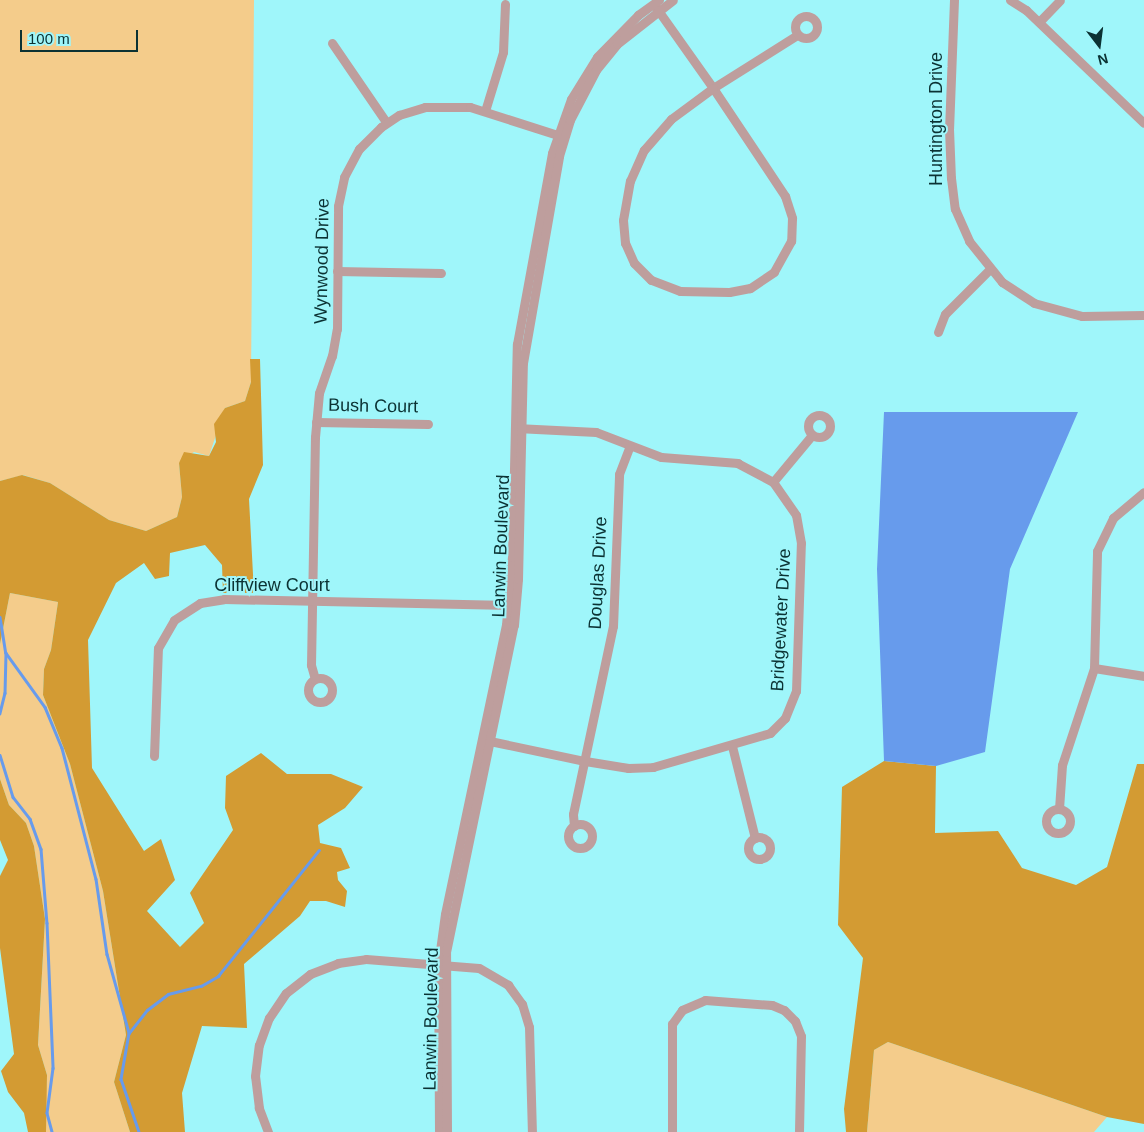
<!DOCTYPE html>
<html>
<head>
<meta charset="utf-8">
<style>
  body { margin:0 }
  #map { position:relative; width:1144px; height:1132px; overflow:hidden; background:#9ff6fa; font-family:Helvetica,sans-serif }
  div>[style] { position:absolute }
  .green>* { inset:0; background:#f4cc8b }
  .forest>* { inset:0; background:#d39b33 }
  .water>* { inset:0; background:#679bec }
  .stream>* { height:2.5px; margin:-1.25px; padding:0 1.25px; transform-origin:1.25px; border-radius:1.25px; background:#679bec }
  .minor>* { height:9px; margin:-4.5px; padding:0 4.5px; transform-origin:4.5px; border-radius:4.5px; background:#be9e9d }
  .minor>.ring { margin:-4.5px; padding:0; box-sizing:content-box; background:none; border:9px solid #be9e9d; border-radius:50% }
  span { translate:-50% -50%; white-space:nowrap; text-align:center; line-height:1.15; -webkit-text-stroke:4px #9ff6fa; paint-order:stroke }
  .street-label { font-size:18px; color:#0b3233 }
  .north { position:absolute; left:1074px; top:20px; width:50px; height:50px; -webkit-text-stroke:4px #9ff6fa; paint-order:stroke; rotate:165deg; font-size:14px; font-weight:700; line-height:20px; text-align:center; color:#0b3233 }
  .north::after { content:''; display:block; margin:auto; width:18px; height:22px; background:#0b3233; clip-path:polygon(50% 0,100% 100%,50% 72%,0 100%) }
  .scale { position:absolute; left:20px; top:30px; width:118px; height:22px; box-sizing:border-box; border:2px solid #0b3233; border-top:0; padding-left:6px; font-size:15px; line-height:18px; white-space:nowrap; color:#0b3233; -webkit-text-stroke:4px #9ff6fa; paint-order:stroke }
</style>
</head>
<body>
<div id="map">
  <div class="green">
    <div style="clip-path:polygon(0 0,254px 0,251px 382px,245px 401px,225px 408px,209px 456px,194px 452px,179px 463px,182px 497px,177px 517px,146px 531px,109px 520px,50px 483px,23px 475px,0 481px)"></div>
    <div style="clip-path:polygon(10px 593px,58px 602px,51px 650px,44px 669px,43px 695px,70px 764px,103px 891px,126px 1035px,114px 1082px,130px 1132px,46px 1132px,44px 1127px,47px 1075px,38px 1045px,45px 919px,34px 846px,26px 823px,9px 805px,0 779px,0 644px)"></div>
    <div style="clip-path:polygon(888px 1042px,1107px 1117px,1094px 1132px,867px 1132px,874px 1050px)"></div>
  </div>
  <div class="forest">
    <div style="clip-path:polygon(250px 359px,260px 359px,263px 465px,249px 499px,254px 593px,223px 593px,222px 565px,205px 545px,170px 553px,169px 576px,155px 579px,144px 563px,116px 583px,88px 640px,92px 768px,144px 851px,161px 839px,175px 880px,147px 911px,180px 947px,204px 923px,190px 893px,233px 830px,225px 808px,226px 776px,261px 753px,287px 774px,331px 774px,363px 787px,345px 808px,318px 825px,320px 843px,341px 848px,350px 868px,337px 872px,338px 880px,347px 891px,345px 907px,326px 901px,310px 901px,300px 916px,244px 964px,247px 1028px,202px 1026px,182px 1093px,185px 1132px,130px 1132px,114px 1082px,126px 1035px,103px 891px,70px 764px,43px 695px,44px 669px,51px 650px,58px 602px,10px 593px,0 644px,0 481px,22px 475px,50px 483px,109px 520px,146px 531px,177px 517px,182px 497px,179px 463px,184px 452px,209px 456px,216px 442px,214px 424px,225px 408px,245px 401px,251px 382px)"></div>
    <div style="clip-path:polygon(884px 761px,936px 766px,935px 833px,998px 831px,1022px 868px,1076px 885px,1107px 867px,1137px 764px,1144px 764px,1144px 1124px,1107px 1117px,888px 1042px,874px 1050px,867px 1132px,846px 1132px,844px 1109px,863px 958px,838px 925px,842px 787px)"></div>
    <div style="clip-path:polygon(0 779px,9px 805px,26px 823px,34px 846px,45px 919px,38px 1045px,47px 1075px,46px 1132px,28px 1132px,24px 1113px,8px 1092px,1px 1071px,14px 1054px,0 948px,0 876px,8px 860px,0 840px)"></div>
  </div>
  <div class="water">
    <div style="clip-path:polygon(884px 412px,1078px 412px,1010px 569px,985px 752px,936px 766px,884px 761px,877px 569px)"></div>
  </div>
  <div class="stream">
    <div style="left:0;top:617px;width:36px;rotate:81deg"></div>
    <div style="left:6px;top:653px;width:40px;rotate:91.4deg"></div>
    <div style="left:5px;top:693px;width:21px;rotate:104deg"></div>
    <div style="left:6px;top:653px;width:67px;rotate:54.2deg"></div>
    <div style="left:45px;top:707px;width:44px;rotate:67.5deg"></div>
    <div style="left:62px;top:748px;width:135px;rotate:75.5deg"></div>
    <div style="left:96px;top:879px;width:76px;rotate:81.7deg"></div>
    <div style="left:107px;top:954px;width:82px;rotate:74.4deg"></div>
    <div style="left:129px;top:1033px;width:47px;rotate:99.9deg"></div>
    <div style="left:121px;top:1079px;width:56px;rotate:71.2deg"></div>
    <div style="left:0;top:755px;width:44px;rotate:72.8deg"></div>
    <div style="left:13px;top:797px;width:28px;rotate:52deg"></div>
    <div style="left:30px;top:819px;width:32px;rotate:70deg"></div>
    <div style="left:41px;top:849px;width:74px;rotate:85.4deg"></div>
    <div style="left:47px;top:923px;width:145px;rotate:87.6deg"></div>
    <div style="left:53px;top:1068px;width:45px;rotate:97.6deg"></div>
    <div style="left:47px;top:1113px;width:20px;rotate:75deg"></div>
    <div style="left:129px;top:1033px;width:29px;rotate:-52deg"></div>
    <div style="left:147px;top:1010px;width:26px;rotate:-37deg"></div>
    <div style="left:168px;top:994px;width:34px;rotate:-14deg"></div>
    <div style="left:201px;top:986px;width:20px;rotate:-30deg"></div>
    <div style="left:218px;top:976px;width:161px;rotate:-51.3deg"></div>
  </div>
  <div class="minor">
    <div style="left:954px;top:0;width:129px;rotate:92.2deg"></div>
    <div style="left:949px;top:129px;width:49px;rotate:87.7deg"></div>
    <div style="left:951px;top:178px;width:31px;rotate:83deg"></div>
    <div style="left:955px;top:209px;width:35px;rotate:66deg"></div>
    <div style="left:969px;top:241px;width:53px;rotate:51.2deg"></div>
    <div style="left:1002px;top:282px;width:38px;rotate:33deg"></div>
    <div style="left:1034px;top:303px;width:50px;rotate:15.2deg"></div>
    <div style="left:1082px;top:316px;width:62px;rotate:-0.9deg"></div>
    <div style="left:1010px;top:0;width:19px;rotate:32deg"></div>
    <div style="left:1026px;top:10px;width:163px;rotate:43.8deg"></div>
    <div style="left:655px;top:6px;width:100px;rotate:54.7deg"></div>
    <div style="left:713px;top:88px;width:99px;rotate:-32.2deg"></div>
    <div class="ring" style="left:795px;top:16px;width:13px;height:13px"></div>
    <div style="left:1039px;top:22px;width:30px;rotate:-46deg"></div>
    <div style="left:332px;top:43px;width:96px;rotate:55.6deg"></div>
    <div style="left:713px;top:88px;width:130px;rotate:56.3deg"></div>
    <div style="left:785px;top:196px;width:23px;rotate:72deg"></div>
    <div style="left:792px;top:218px;width:23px;rotate:92deg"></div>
    <div style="left:791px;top:241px;width:35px;rotate:119deg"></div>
    <div style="left:774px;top:272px;width:29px;rotate:146deg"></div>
    <div style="left:750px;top:288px;width:21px;rotate:169deg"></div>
    <div style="left:729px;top:292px;width:49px;rotate:-178.8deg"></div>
    <div style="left:680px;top:291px;width:31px;rotate:-159deg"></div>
    <div style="left:651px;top:280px;width:24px;rotate:-135deg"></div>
    <div style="left:634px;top:263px;width:22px;rotate:-114deg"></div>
    <div style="left:625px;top:243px;width:23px;rotate:-95deg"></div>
    <div style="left:623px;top:220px;width:40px;rotate:-80deg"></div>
    <div style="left:630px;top:181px;width:34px;rotate:-66deg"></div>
    <div style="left:644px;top:150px;width:41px;rotate:-48.9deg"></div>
    <div style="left:671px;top:119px;width:52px;rotate:-36.4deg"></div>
    <div style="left:485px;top:111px;width:62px;rotate:-73deg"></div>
    <div style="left:503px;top:52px;width:48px;rotate:-87.6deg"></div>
    <div style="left:337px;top:271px;width:104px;rotate:1.1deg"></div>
    <div style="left:938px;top:332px;width:19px;rotate:-69deg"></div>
    <div style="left:945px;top:314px;width:62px;rotate:-45deg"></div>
    <div class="ring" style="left:808px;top:415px;width:13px;height:13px"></div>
    <div style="left:316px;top:422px;width:112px;rotate:1deg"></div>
    <div style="left:773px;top:482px;width:61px;rotate:-50.3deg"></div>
    <div style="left:1094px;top:668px;width:51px;rotate:9.1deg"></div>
    <div class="ring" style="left:308px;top:678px;width:15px;height:15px"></div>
    <div style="left:315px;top:679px;width:15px;rotate:-106deg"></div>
    <div style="left:311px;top:665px;width:228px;rotate:-89deg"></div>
    <div style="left:315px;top:437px;width:44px;rotate:-84.8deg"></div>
    <div style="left:319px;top:393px;width:39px;rotate:-71deg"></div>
    <div style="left:332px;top:356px;width:27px;rotate:-80deg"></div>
    <div style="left:337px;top:329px;width:123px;rotate:-89.5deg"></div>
    <div style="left:338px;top:206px;width:30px;rotate:-78deg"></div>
    <div style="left:344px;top:177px;width:32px;rotate:-62deg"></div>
    <div style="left:359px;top:149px;width:31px;rotate:-45deg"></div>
    <div style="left:381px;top:127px;width:22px;rotate:-34deg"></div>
    <div style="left:399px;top:115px;width:27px;rotate:-17deg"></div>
    <div style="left:425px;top:107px;width:45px"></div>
    <div style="left:470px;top:107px;width:96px;rotate:17.7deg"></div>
    <div style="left:485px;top:740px;width:102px;rotate:11.9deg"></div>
    <div style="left:585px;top:761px;width:44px;rotate:9.2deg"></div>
    <div style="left:628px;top:768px;width:25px;rotate:-2deg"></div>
    <div style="left:653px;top:767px;width:122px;rotate:-16.2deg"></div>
    <div style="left:770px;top:733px;width:21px;rotate:-45deg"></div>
    <div style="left:785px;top:718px;width:29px;rotate:-68deg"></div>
    <div style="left:796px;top:691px;width:148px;rotate:-88.1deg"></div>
    <div style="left:801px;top:543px;width:28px;rotate:-100deg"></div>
    <div style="left:796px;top:515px;width:40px;rotate:-124.9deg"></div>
    <div style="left:773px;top:482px;width:40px;rotate:-152deg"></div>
    <div style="left:738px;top:463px;width:77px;rotate:-175.5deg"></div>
    <div style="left:661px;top:457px;width:70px;rotate:-159deg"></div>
    <div style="left:596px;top:432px;width:80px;rotate:-177.1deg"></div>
    <div style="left:732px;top:746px;width:95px;rotate:76deg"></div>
    <div style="left:154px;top:756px;width:108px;rotate:-87.9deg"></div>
    <div style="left:158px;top:648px;width:32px;rotate:-60deg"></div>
    <div style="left:174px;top:620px;width:31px;rotate:-33deg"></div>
    <div style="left:200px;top:603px;width:24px;rotate:-9deg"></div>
    <div style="left:224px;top:599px;width:289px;rotate:1.2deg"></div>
    <div style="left:1059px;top:809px;width:44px;rotate:-86.1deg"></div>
    <div style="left:1062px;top:765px;width:102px;rotate:-71.7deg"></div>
    <div style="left:1094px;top:668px;width:117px;rotate:-88.5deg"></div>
    <div style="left:1097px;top:551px;width:37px;rotate:-64deg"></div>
    <div style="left:1113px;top:518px;width:40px;rotate:-40deg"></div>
    <div class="ring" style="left:1046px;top:809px;width:15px;height:15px"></div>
    <div class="ring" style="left:568px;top:824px;width:15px;height:15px"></div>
    <div style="left:574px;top:826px;width:12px;rotate:-95deg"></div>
    <div style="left:573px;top:814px;width:192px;rotate:-78deg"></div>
    <div style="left:613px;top:626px;width:152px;rotate:-87.7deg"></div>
    <div style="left:619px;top:474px;width:30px;rotate:-69deg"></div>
    <div class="ring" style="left:748px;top:837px;width:13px;height:13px"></div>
    <div style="left:268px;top:1132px;width:26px;rotate:-111deg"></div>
    <div style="left:259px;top:1108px;width:32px;rotate:-97deg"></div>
    <div style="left:255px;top:1076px;width:31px;rotate:-83deg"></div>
    <div style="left:259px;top:1045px;width:29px;rotate:-70deg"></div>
    <div style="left:269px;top:1018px;width:30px;rotate:-56deg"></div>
    <div style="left:286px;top:993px;width:31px;rotate:-38deg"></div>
    <div style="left:310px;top:974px;width:30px;rotate:-21deg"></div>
    <div style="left:338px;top:963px;width:28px;rotate:-8deg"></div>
    <div style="left:366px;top:959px;width:113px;rotate:4.6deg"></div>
    <div style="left:479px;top:968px;width:34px;rotate:30deg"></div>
    <div style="left:508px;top:985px;width:24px;rotate:54deg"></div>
    <div style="left:522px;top:1004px;width:24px;rotate:73deg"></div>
    <div style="left:529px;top:1027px;width:105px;rotate:88.4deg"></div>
    <div style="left:439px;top:1132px;width:167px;rotate:-90.3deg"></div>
    <div style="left:438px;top:965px;width:51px;rotate:-82.2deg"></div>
    <div style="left:445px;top:914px;width:295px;rotate:-78.1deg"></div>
    <div style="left:506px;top:625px;width:68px;rotate:-85deg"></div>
    <div style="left:512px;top:557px;width:213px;rotate:-88.7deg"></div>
    <div style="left:517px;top:344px;width:194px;rotate:-79.6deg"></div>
    <div style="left:552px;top:153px;width:57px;rotate:-70.6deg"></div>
    <div style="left:571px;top:99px;width:49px;rotate:-58.2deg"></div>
    <div style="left:597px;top:57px;width:59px;rotate:-45.7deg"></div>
    <div style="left:638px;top:15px;width:26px;rotate:-36deg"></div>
    <div style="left:447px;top:1132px;width:180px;rotate:-90.3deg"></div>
    <div style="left:446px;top:952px;width:334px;rotate:-78.3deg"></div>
    <div style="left:514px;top:625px;width:46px;rotate:-85deg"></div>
    <div style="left:518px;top:579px;width:216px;rotate:-88.7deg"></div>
    <div style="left:523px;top:363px;width:210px;rotate:-80.1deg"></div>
    <div style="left:559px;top:156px;width:38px;rotate:-73deg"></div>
    <div style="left:570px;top:120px;width:56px;rotate:-62.5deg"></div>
    <div style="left:596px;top:70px;width:33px;rotate:-51deg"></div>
    <div style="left:617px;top:44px;width:71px;rotate:-38.2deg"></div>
    <div style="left:672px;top:1132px;width:108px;rotate:-90deg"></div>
    <div style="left:672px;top:1024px;width:17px;rotate:-54deg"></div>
    <div style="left:682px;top:1010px;width:25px;rotate:-23deg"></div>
    <div style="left:705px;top:1000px;width:67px;rotate:4.3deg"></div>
    <div style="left:772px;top:1005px;width:13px;rotate:23deg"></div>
    <div style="left:784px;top:1010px;width:16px;rotate:45deg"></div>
    <div style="left:795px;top:1021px;width:16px;rotate:68deg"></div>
    <div style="left:801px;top:1036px;width:96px;rotate:91.2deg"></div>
  </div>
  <div class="street-label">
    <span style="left:936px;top:119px;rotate:-90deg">Huntington Drive</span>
    <span style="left:322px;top:261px;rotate:-89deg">Wynwood Drive</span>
    <span style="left:373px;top:406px;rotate:1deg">Bush Court</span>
    <span style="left:501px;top:546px;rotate:-88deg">Lanwin Boulevard</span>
    <span style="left:598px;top:573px;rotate:-87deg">Douglas Drive</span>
    <span style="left:272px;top:585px">Cliffview Court</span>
    <span style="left:781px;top:620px;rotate:-87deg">Bridgewater Drive</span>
    <span style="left:431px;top:1019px;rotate:-89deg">Lanwin Boulevard</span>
  </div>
  <div class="north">N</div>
  <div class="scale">100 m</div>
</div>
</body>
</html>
